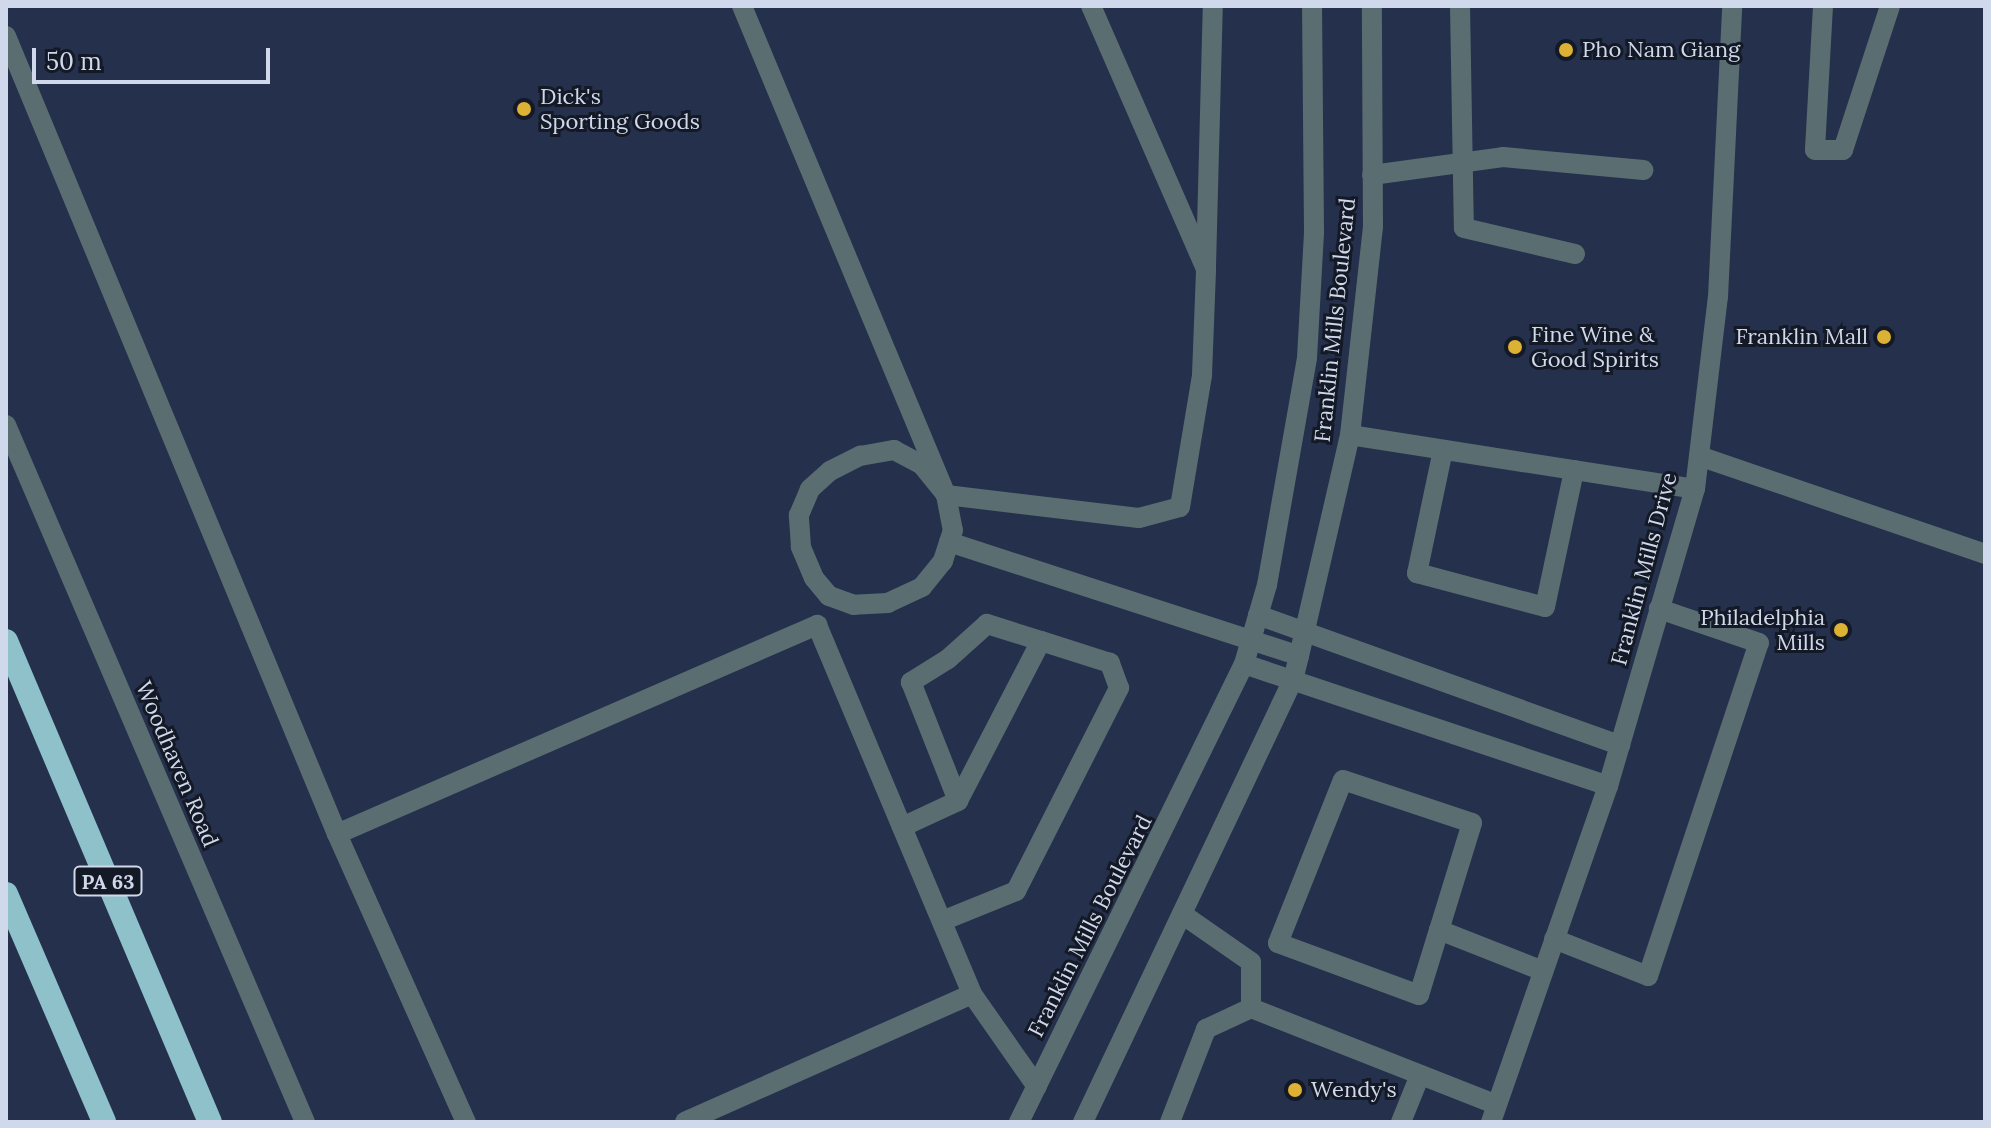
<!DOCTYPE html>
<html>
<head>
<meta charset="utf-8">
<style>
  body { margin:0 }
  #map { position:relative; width:1991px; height:1128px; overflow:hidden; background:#25304d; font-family:Lora,serif }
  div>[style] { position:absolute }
  .minor>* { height:20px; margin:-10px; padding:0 10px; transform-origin:10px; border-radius:10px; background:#5a6e71 }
  .highway>* { height:24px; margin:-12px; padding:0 12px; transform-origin:12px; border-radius:12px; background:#8ec1c9 }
  .dots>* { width:22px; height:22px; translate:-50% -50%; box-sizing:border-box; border:4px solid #141926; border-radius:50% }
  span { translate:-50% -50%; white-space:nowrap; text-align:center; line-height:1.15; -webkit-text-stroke:6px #141926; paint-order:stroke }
  .shield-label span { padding:2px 6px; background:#141926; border:2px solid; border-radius:6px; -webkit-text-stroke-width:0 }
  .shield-label { font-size:20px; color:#d0d8eb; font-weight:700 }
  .poi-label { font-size:22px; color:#d0d8eb }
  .left { translate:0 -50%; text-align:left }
  .right { translate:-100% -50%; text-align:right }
  .street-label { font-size:22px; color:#d0d8eb }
  .frame { position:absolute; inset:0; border:8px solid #d0d8eb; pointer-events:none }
  .scale { position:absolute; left:32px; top:48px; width:238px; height:36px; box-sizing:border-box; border:4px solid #d0d8eb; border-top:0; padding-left:10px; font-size:24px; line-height:28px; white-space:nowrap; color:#d0d8eb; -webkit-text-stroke:6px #141926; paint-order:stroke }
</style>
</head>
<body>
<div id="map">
  <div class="minor">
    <div style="left:742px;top:6px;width:530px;rotate:67.36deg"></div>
    <div style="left:946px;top:495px;width:194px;rotate:6.8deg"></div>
    <div style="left:1139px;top:518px;width:42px;rotate:-15deg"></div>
    <div style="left:1180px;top:507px;width:134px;rotate:-80.5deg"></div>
    <div style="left:1202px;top:375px;width:106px;rotate:-87.8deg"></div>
    <div style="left:1206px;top:269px;width:287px;rotate:-113.6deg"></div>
    <div style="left:1460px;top:6px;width:222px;rotate:89deg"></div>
    <div style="left:1464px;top:228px;width:114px;rotate:13.2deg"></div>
    <div style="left:1823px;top:6px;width:144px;rotate:93.2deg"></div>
    <div style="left:1815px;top:150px;width:28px"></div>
    <div style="left:1843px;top:150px;width:151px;rotate:-71.9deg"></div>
    <div style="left:6px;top:36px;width:864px;rotate:67.47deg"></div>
    <div style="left:337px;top:834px;width:316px;rotate:65.9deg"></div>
    <div style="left:1372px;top:175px;width:132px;rotate:-7.8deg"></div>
    <div style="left:1503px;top:157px;width:141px;rotate:5.3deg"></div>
    <div style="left:1206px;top:266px;width:260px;rotate:-88.5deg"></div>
    <div style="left:6px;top:425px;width:758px;rotate:66.78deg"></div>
    <div style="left:1350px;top:435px;width:349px;rotate:8.9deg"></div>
    <div style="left:894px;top:450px;width:32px;rotate:28deg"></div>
    <div style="left:922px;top:465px;width:38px;rotate:51deg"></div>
    <div style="left:946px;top:495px;width:36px;rotate:79deg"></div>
    <div style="left:953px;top:530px;width:33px;rotate:108deg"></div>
    <div style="left:943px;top:561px;width:33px;rotate:129deg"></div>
    <div style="left:922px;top:587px;width:38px;rotate:155deg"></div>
    <div style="left:888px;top:603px;width:34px;rotate:177deg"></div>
    <div style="left:854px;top:605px;width:27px;rotate:-160deg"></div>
    <div style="left:829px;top:596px;width:23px;rotate:-130deg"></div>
    <div style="left:814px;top:578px;width:34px;rotate:-113deg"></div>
    <div style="left:801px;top:547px;width:32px;rotate:-94deg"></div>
    <div style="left:799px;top:515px;width:28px;rotate:-67deg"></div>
    <div style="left:810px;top:489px;width:27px;rotate:-42deg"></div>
    <div style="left:830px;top:471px;width:34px;rotate:-27deg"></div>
    <div style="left:860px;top:456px;width:35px;rotate:-10deg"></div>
    <div style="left:1443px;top:450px;width:126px;rotate:101.9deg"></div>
    <div style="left:1417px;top:573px;width:132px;rotate:14.9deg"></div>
    <div style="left:1545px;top:607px;width:140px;rotate:-78deg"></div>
    <div style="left:1699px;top:456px;width:302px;rotate:18.9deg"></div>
    <div style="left:949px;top:542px;width:368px;rotate:18deg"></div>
    <div style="left:1258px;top:615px;width:385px;rotate:19.8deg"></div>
    <div style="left:1244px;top:664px;width:384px;rotate:18.5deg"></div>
    <div style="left:902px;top:827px;width:62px;rotate:-24.9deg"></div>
    <div style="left:337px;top:834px;width:524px;rotate:-23.53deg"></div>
    <div style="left:817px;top:625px;width:400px;rotate:67.2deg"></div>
    <div style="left:972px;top:994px;width:314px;rotate:156deg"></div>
    <div style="left:1182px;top:914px;width:84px;rotate:34.8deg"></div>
    <div style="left:1251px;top:962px;width:46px;rotate:90deg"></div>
    <div style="left:942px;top:921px;width:80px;rotate:-22.1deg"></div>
    <div style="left:1016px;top:891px;width:228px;rotate:-63.1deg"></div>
    <div style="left:1119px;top:688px;width:27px;rotate:-110deg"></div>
    <div style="left:1110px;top:663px;width:72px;rotate:-162.3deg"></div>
    <div style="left:1041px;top:641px;width:57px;rotate:-162.5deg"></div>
    <div style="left:987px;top:624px;width:52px;rotate:138.1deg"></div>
    <div style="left:948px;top:659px;width:44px;rotate:148.1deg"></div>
    <div style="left:911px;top:682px;width:128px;rotate:68.4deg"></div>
    <div style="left:958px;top:801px;width:180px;rotate:-62.6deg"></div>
    <div style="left:1439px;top:930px;width:68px;rotate:107.1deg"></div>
    <div style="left:1419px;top:995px;width:150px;rotate:-159.8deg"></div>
    <div style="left:1278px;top:943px;width:175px;rotate:-68.3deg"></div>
    <div style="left:1343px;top:780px;width:136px;rotate:18.4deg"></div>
    <div style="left:1472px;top:823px;width:112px;rotate:107.1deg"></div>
    <div style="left:1439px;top:930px;width:112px;rotate:21.5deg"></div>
    <div style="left:1554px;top:939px;width:101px;rotate:21.5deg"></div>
    <div style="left:1648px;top:976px;width:351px;rotate:-71.6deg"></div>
    <div style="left:1759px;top:643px;width:106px;rotate:-161.2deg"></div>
    <div style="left:972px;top:994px;width:113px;rotate:55deg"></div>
    <div style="left:1019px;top:1122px;width:510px;rotate:-63.84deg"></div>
    <div style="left:1244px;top:664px;width:82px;rotate:-73.8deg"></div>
    <div style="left:1267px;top:585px;width:230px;rotate:-80deg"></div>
    <div style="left:1307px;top:358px;width:126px;rotate:-86.8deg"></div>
    <div style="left:1314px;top:232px;width:226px;rotate:-90.5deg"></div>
    <div style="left:1083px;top:1122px;width:489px;rotate:-64.6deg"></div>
    <div style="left:1293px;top:680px;width:25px;rotate:-76deg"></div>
    <div style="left:1299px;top:656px;width:227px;rotate:-77deg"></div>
    <div style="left:1350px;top:435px;width:209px;rotate:-83.7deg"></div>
    <div style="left:1373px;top:227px;width:221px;rotate:-90.3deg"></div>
    <div style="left:1170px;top:1122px;width:100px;rotate:-68.8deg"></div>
    <div style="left:1206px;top:1029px;width:50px;rotate:-25deg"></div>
    <div style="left:1251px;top:1008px;width:264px;rotate:21.5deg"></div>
    <div style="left:1401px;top:1122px;width:51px;rotate:-68deg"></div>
    <div style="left:1491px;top:1122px;width:356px;rotate:-70.8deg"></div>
    <div style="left:1608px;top:786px;width:309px;rotate:-73.7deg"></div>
    <div style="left:1695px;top:489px;width:193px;rotate:-83.2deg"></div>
    <div style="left:1718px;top:297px;width:291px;rotate:-87.2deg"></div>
  </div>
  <div class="highway">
    <div style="left:6px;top:641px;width:522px;rotate:67.02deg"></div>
    <div style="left:6px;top:894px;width:248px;rotate:66.7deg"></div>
  </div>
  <div class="dots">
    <div style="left:1566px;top:50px;background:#ddb133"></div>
    <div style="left:524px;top:109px;background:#ddb133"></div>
    <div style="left:1884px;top:337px;background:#ddb133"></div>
    <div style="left:1515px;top:347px;background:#ddb133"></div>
    <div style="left:1841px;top:630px;background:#ddb133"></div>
    <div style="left:1295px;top:1090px;background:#ddb133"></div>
  </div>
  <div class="shield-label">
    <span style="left:108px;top:881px">PA 63</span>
  </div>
  <div class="poi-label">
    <span class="left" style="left:1582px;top:50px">Pho Nam Giang</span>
    <span class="left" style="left:540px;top:109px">Dick's<br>Sporting Goods</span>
    <span class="left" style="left:1531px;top:347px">Fine Wine &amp;<br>Good Spirits</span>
    <span class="right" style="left:1868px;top:337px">Franklin Mall</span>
    <span class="right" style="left:1825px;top:630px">Philadelphia<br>Mills</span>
    <span class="left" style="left:1311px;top:1090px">Wendy's</span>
  </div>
  <div class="street-label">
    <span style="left:1335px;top:320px;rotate:-84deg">Franklin Mills Boulevard</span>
    <span style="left:1644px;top:569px;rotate:-75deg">Franklin Mills Drive</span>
    <span style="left:177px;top:764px;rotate:67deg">Woodhaven Road</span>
    <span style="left:1090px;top:926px;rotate:-63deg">Franklin Mills Boulevard</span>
  </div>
  <div class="frame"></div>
  <div class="scale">50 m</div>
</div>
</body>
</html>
